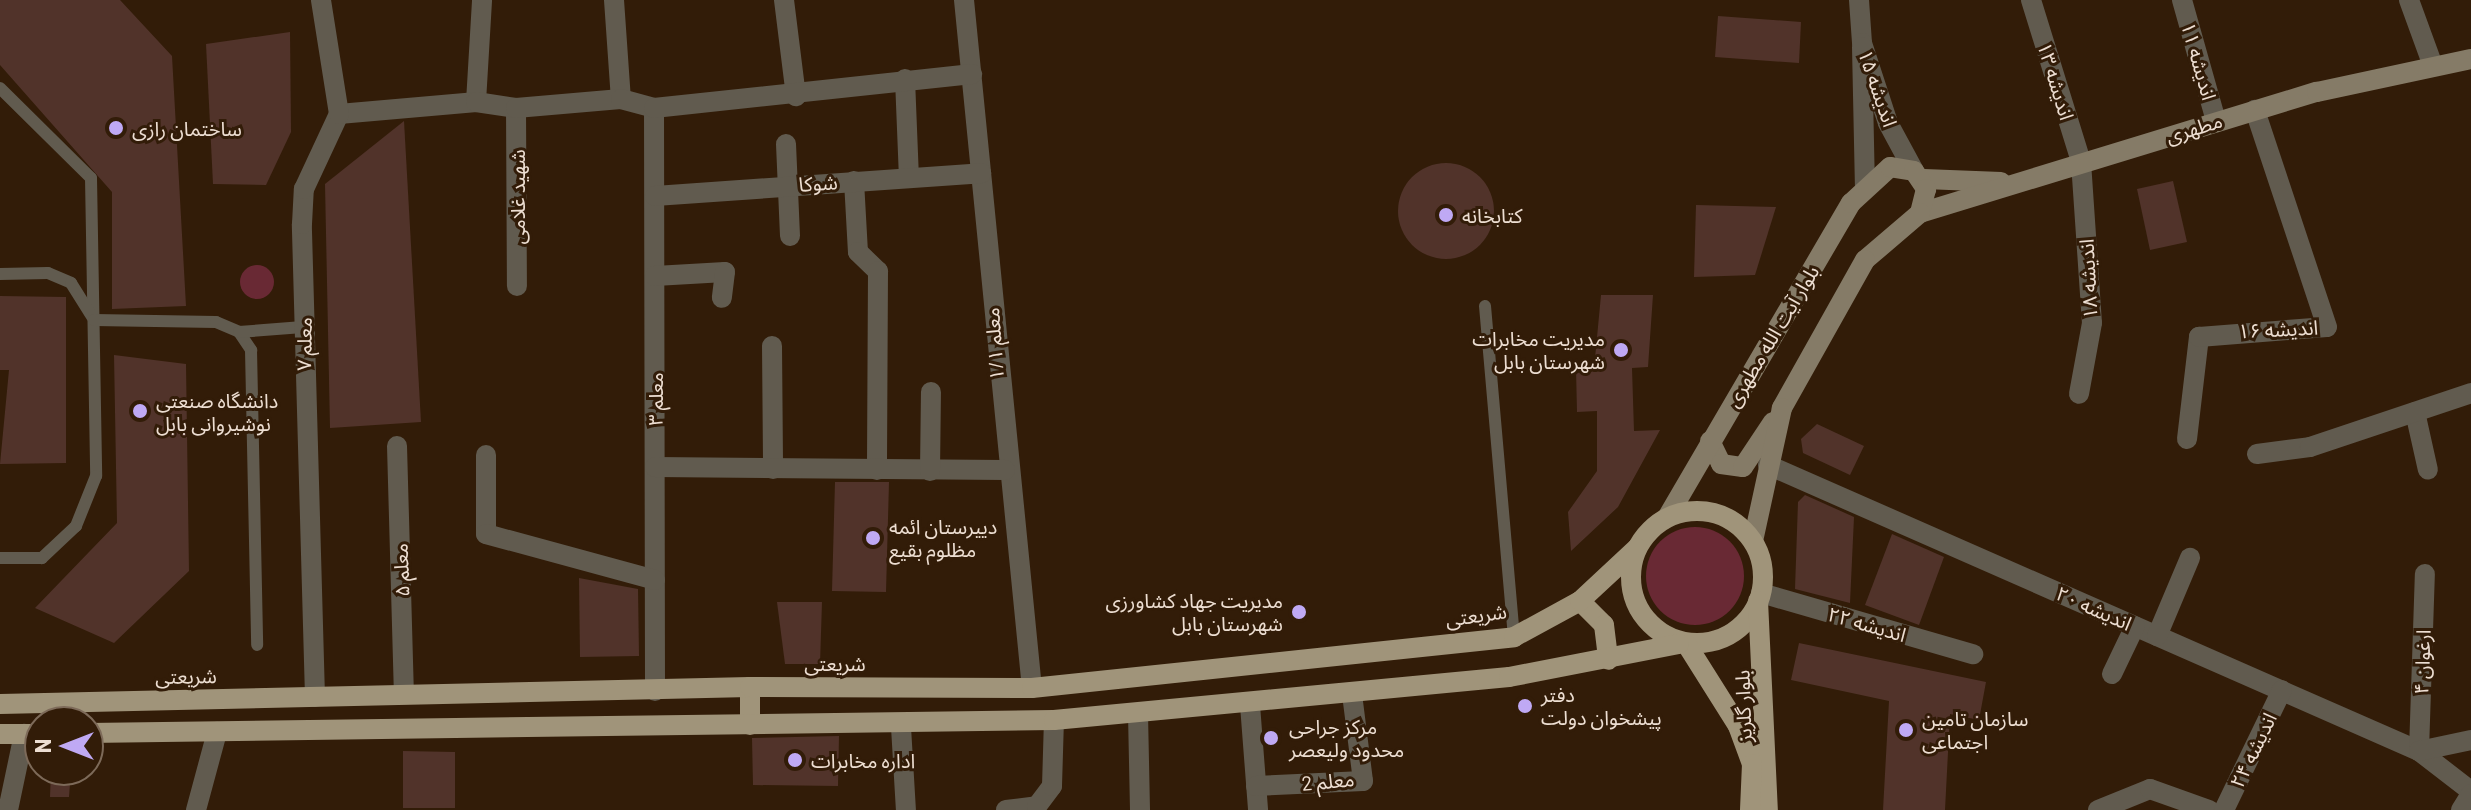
<!DOCTYPE html>
<html>
<head>
<meta charset="utf-8">
<style>
  body { margin:0 }
  #map { position:relative; width:2471px; height:810px; overflow:hidden; background:#321c08; font-family:Barlow,"Noto Sans Arabic",sans-serif }
  div>[style] { position:absolute }
  .green>* { inset:0; background:#692934 }
  .round { border-radius:50% }
  .building>* { inset:0; background:#51332a }
  .service>* { height:12px; margin:-6px; padding:0 6px; transform-origin:6px; border-radius:6px; background:#615b4f }
  .minor>* { height:20px; margin:-10px; padding:0 10px; transform-origin:10px; border-radius:10px; background:#615b4f }
  .secondary>* { height:20px; margin:-10px; padding:0 10px; transform-origin:10px; border-radius:10px; background:#857b67 }
  .primary>* { height:20px; margin:-10px; padding:0 10px; transform-origin:10px; border-radius:10px; background:#a0947a }
  .primary>.ring { margin:-10px; padding:0; box-sizing:content-box; background:none; border:20px solid #a0947a; border-radius:50% }
  .dots>* { width:22px; height:22px; translate:-50% -50%; box-sizing:border-box; border:4px solid #321c08; border-radius:50% }
  span { translate:-50% -50%; white-space:nowrap; text-align:center; line-height:1.15; -webkit-text-stroke:6px #321c08; paint-order:stroke }
  .street-label { font-size:20px; color:#edded2 }
  .poi-label { font-size:20px; color:#edded2 }
  .left { translate:0 -50%; text-align:left }
  .right { translate:-100% -50%; text-align:right }
  .north { position:absolute; left:24px; top:706px; width:80px; height:80px; box-sizing:border-box; background:#321c08; border:2px solid #7d6a59; border-radius:50%; rotate:270deg; font-size:22px; font-weight:700; line-height:32px; text-align:center; color:#edded2 }
  .north::after { content:''; display:block; margin:auto; width:28px; height:36px; background:#bfa9f4; clip-path:polygon(50% 0,100% 100%,50% 72%,0 100%) }
</style>
</head>
<body>
<div id="map">
  <div class="green">
    <div class="round" style="left:240px;top:265px;width:34px;height:34px"></div>
    <div class="round" style="left:1646px;top:527px;width:98px;height:98px"></div>
  </div>
  <div class="building">
    <div style="clip-path:polygon(0 0,120px 0,172px 56px,186px 306px,112px 309px,112px 192px,0 65px)"></div>
    <div style="clip-path:polygon(1718px 16px,1801px 22px,1799px 63px,1715px 57px)"></div>
    <div style="clip-path:polygon(290px 32px,291px 132px,266px 185px,213px 184px,206px 44px)"></div>
    <div style="clip-path:polygon(404px 121px,421px 422px,330px 428px,325px 184px)"></div>
    <div class="round" style="left:1398px;top:163px;width:96px;height:96px"></div>
    <div style="clip-path:polygon(2173px 181px,2187px 242px,2150px 250px,2137px 189px)"></div>
    <div style="clip-path:polygon(1696px 205px,1776px 207px,1755px 275px,1694px 277px)"></div>
    <div style="clip-path:polygon(1601px 295px,1653px 295px,1648px 367px,1632px 368px,1634px 431px,1660px 430px,1618px 507px,1571px 551px,1568px 512px,1597px 471px,1597px 411px,1577px 412px,1576px 369px,1594px 369px)"></div>
    <div style="clip-path:polygon(0 296px,66px 297px,66px 463px,0 464px,9px 370px,0 370px)"></div>
    <div style="clip-path:polygon(114px 355px,186px 364px,189px 571px,114px 643px,35px 608px,117px 523px)"></div>
    <div style="clip-path:polygon(1817px 424px,1864px 446px,1850px 475px,1803px 453px,1801px 439px)"></div>
    <div style="clip-path:polygon(835px 482px,889px 482px,886px 592px,832px 591px)"></div>
    <div style="clip-path:polygon(1805px 495px,1854px 517px,1850px 603px,1795px 589px,1798px 502px)"></div>
    <div style="clip-path:polygon(1892px 534px,1944px 557px,1919px 625px,1865px 605px)"></div>
    <div style="clip-path:polygon(579px 578px,638px 589px,639px 656px,580px 657px)"></div>
    <div style="clip-path:polygon(777px 602px,822px 602px,820px 664px,785px 664px)"></div>
    <div style="clip-path:polygon(1799px 643px,1986px 682px,1979px 720px,1950px 714px,1945px 810px,1883px 810px,1889px 701px,1791px 680px)"></div>
    <div style="clip-path:polygon(839px 736px,838px 786px,753px 785px,752px 738px)"></div>
    <div style="clip-path:polygon(403px 751px,455px 752px,455px 808px,403px 808px)"></div>
    <div style="clip-path:polygon(51px 770px,71px 770px,69px 797px,50px 797px)"></div>
  </div>
  <div class="service">
    <div style="left:0;top:88px;width:128px;rotate:44.7deg"></div>
    <div style="left:91px;top:178px;width:298px;rotate:89deg"></div>
    <div style="left:96px;top:476px;width:54px;rotate:111.8deg"></div>
    <div style="left:76px;top:526px;width:47px;rotate:136.7deg"></div>
    <div style="left:42px;top:558px;width:42px;rotate:180deg"></div>
    <div style="left:0;top:274px;width:48px;rotate:-1.2deg"></div>
    <div style="left:48px;top:273px;width:25px;rotate:23deg"></div>
    <div style="left:71px;top:283px;width:40px;rotate:58deg"></div>
    <div style="left:1485px;top:306px;width:332px;rotate:85deg"></div>
    <div style="left:94px;top:320px;width:122px;rotate:0.9deg"></div>
    <div style="left:216px;top:322px;width:25px;rotate:23deg"></div>
    <div style="left:239px;top:332px;width:22px;rotate:56deg"></div>
    <div style="left:251px;top:350px;width:295px;rotate:88.8deg"></div>
    <div style="left:239px;top:332px;width:64px;rotate:-4.5deg"></div>
  </div>
  <div class="minor">
    <div style="left:614px;top:0;width:99px;rotate:86deg"></div>
    <div style="left:784px;top:0;width:97px;rotate:82.9deg"></div>
    <div style="left:964px;top:0;width:691px;rotate:84.36deg"></div>
    <div style="left:1859px;top:0;width:43px;rotate:86deg"></div>
    <div style="left:1862px;top:43px;width:84px;rotate:72deg"></div>
    <div style="left:1888px;top:123px;width:55px;rotate:61.6deg"></div>
    <div style="left:2031px;top:0;width:170px;rotate:72.8deg"></div>
    <div style="left:2081px;top:162px;width:161px;rotate:86.1deg"></div>
    <div style="left:2092px;top:323px;width:72px;rotate:100.4deg"></div>
    <div style="left:2182px;top:0;width:126px;rotate:74.3deg"></div>
    <div style="left:2409px;top:0;width:70px;rotate:70deg"></div>
    <div style="left:1862px;top:47px;width:138px;rotate:88.8deg"></div>
    <div style="left:905px;top:79px;width:98px;rotate:87.7deg"></div>
    <div style="left:476px;top:102px;width:102px;rotate:-86.6deg"></div>
    <div style="left:516px;top:108px;width:178px;rotate:89.7deg"></div>
    <div style="left:654px;top:108px;width:583px;rotate:89.9deg"></div>
    <div style="left:339px;top:114px;width:138px;rotate:-5deg"></div>
    <div style="left:476px;top:102px;width:40px;rotate:8.5deg"></div>
    <div style="left:516px;top:108px;width:105px;rotate:-4.9deg"></div>
    <div style="left:621px;top:99px;width:34px;rotate:15deg"></div>
    <div style="left:654px;top:108px;width:320px;rotate:-6.1deg"></div>
    <div style="left:786px;top:144px;width:92px;rotate:87.5deg"></div>
    <div style="left:854px;top:181px;width:71px;rotate:86.8deg"></div>
    <div style="left:858px;top:252px;width:28px;rotate:44deg"></div>
    <div style="left:878px;top:271px;width:199px;rotate:90.3deg"></div>
    <div style="left:655px;top:196px;width:327px;rotate:-4deg"></div>
    <div style="left:655px;top:276px;width:70px;rotate:-3.3deg"></div>
    <div style="left:725px;top:272px;width:26px;rotate:97deg"></div>
    <div style="left:772px;top:346px;width:123px;rotate:89.5deg"></div>
    <div style="left:2415px;top:412px;width:59px;rotate:77.4deg"></div>
    <div style="left:2187px;top:439px;width:103px;rotate:-83.3deg"></div>
    <div style="left:2199px;top:337px;width:128px;rotate:-4.5deg"></div>
    <div style="left:2327px;top:327px;width:229px;rotate:-108.4deg"></div>
    <div style="left:397px;top:446px;width:248px;rotate:88.4deg"></div>
    <div style="left:2257px;top:454px;width:53px;rotate:-7.5deg"></div>
    <div style="left:2310px;top:447px;width:170px;rotate:-18.5deg"></div>
    <div style="left:486px;top:455px;width:79px;rotate:90deg"></div>
    <div style="left:486px;top:534px;width:175px;rotate:15.2deg"></div>
    <div style="left:1768px;top:465px;width:711px;rotate:23.72deg"></div>
    <div style="left:2419px;top:751px;width:66px;rotate:37.6deg"></div>
    <div style="left:655px;top:467px;width:350px;rotate:0.5deg"></div>
    <div style="left:930px;top:471px;width:79px;rotate:-89.3deg"></div>
    <div style="left:1761px;top:593px;width:221px;rotate:16.1deg"></div>
    <div style="left:2157px;top:636px;width:85px;rotate:-67.1deg"></div>
    <div style="left:2112px;top:674px;width:53px;rotate:-64.4deg"></div>
    <div style="left:315px;top:697px;width:473px;rotate:-91.6deg"></div>
    <div style="left:302px;top:224px;width:35px;rotate:-87deg"></div>
    <div style="left:304px;top:189px;width:83px;rotate:-65deg"></div>
    <div style="left:339px;top:114px;width:115px;rotate:-99deg"></div>
    <div style="left:1250px;top:705px;width:105px;rotate:85.6deg"></div>
    <div style="left:1138px;top:714px;width:96px;rotate:88.8deg"></div>
    <div style="left:901px;top:727px;width:83px;rotate:86.6deg"></div>
    <div style="left:2419px;top:751px;width:177px;rotate:-88.1deg"></div>
    <div style="left:2419px;top:751px;width:53px;rotate:-11.9deg"></div>
    <div style="left:1256px;top:786px;width:107px;rotate:-2.7deg"></div>
    <div style="left:1363px;top:781px;width:88px;rotate:-97.2deg"></div>
    <div style="left:8px;top:810px;width:78px;rotate:-78.1deg"></div>
    <div style="left:196px;top:810px;width:81px;rotate:-74.9deg"></div>
    <div style="left:1006px;top:810px;width:31px;rotate:-7deg"></div>
    <div style="left:1037px;top:806px;width:25px;rotate:-53deg"></div>
    <div style="left:1052px;top:786px;width:66px;rotate:-88.3deg"></div>
    <div style="left:2098px;top:810px;width:56px;rotate:-22deg"></div>
    <div style="left:2150px;top:789px;width:63px;rotate:19.6deg"></div>
    <div style="left:2224px;top:810px;width:133px;rotate:-64.2deg"></div>
    <div style="left:2461px;top:810px;width:19px;rotate:-58deg"></div>
  </div>
  <div class="secondary">
    <div style="left:1924px;top:179px;width:77px;rotate:2.2deg"></div>
    <div style="left:1920px;top:213px;width:415px;rotate:-17deg"></div>
    <div style="left:2317px;top:92px;width:157px;rotate:-12.1deg"></div>
    <div style="left:1710px;top:441px;width:25px;rotate:64deg"></div>
    <div style="left:1721px;top:464px;width:22px;rotate:8deg"></div>
    <div style="left:1743px;top:467px;width:54px;rotate:-56.3deg"></div>
    <div style="left:1668px;top:516px;width:363px;rotate:-59.7deg"></div>
    <div style="left:1851px;top:203px;width:53px;rotate:-42.7deg"></div>
    <div style="left:1890px;top:167px;width:24px;rotate:9deg"></div>
    <div style="left:1914px;top:171px;width:22px;rotate:56deg"></div>
    <div style="left:1926px;top:189px;width:25px;rotate:104deg"></div>
    <div style="left:1920px;top:213px;width:72px;rotate:139.5deg"></div>
    <div style="left:1865px;top:260px;width:170px;rotate:119.3deg"></div>
    <div style="left:1782px;top:408px;width:136px;rotate:102.3deg"></div>
  </div>
  <div class="primary">
    <div class="ring" style="left:1631px;top:511px;width:112px;height:112px"></div>
    <div style="left:1580px;top:601px;width:34px;rotate:45deg"></div>
    <div style="left:1604px;top:625px;width:35px;rotate:83deg"></div>
    <div style="left:1758px;top:601px;width:209px;rotate:87.3deg"></div>
    <div style="left:1687px;top:645px;width:96px;rotate:57.8deg"></div>
    <div style="left:1738px;top:726px;width:40px;rotate:69.8deg"></div>
    <div style="left:1752px;top:764px;width:46px;rotate:92.5deg"></div>
    <div style="left:750px;top:687px;width:38px;rotate:90deg"></div>
    <div style="left:0;top:704px;width:750px;rotate:-1.3deg"></div>
    <div style="left:750px;top:687px;width:282px;rotate:0.2deg"></div>
    <div style="left:1032px;top:688px;width:485px;rotate:-6deg"></div>
    <div style="left:1514px;top:637px;width:75px;rotate:-28.6deg"></div>
    <div style="left:1580px;top:601px;width:78px;rotate:-42.9deg"></div>
    <div style="left:88px;top:733px;width:966px;rotate:-0.77deg"></div>
    <div style="left:1054px;top:720px;width:457px;rotate:-5.4deg"></div>
    <div style="left:1509px;top:677px;width:173px;rotate:-11deg"></div>
    <div style="left:0;top:734px;width:40px"></div>
  </div>
  <div class="dots">
    <div style="left:116px;top:128px;background:#bfa9f4"></div>
    <div style="left:1446px;top:215px;background:#bfa9f4"></div>
    <div style="left:1621px;top:350px;background:#bfa9f4"></div>
    <div style="left:140px;top:411px;background:#bfa9f4"></div>
    <div style="left:873px;top:538px;background:#bfa9f4"></div>
    <div style="left:1299px;top:612px;background:#bfa9f4"></div>
    <div style="left:1525px;top:706px;background:#bfa9f4"></div>
    <div style="left:1906px;top:730px;background:#bfa9f4"></div>
    <div style="left:1271px;top:738px;background:#bfa9f4"></div>
    <div style="left:795px;top:760px;background:#bfa9f4"></div>
  </div>
  <div class="street-label">
    <span style="left:2199px;top:61px;rotate:74deg">اندیشه ۱۱</span>
    <span style="left:2056px;top:81px;rotate:73deg">اندیشه ١٣</span>
    <span style="left:1878px;top:88px;rotate:71deg">اندیشه ۱۵</span>
    <span style="left:2194px;top:128px;rotate:-17deg">مطهری</span>
    <span style="left:818px;top:183px;rotate:-4deg">شوکا</span>
    <span style="left:517px;top:197px;rotate:-90deg">شهید غلامی</span>
    <span style="left:2088px;top:279px;rotate:-93deg">اندیشه ۱۸</span>
    <span style="left:2278px;top:329px;rotate:-3deg">اندیشه ۱۶</span>
    <span style="left:1772px;top:336px;rotate:-59deg">بلوار آیت الله مطهری</span>
    <span style="left:304px;top:344px;rotate:-89deg">معلم ۷</span>
    <span style="left:994px;top:344px;rotate:-94deg">معلم ۱/۱</span>
    <span style="left:655px;top:399px;rotate:-90deg">معلم ۳</span>
    <span style="left:401px;top:570px;rotate:-92deg">معلم ۵</span>
    <span style="left:2094px;top:608px;rotate:24deg">اندیشه ۲۰</span>
    <span style="left:1476px;top:615px;rotate:-8deg">شریعتی</span>
    <span style="left:1867px;top:624px;rotate:16deg">اندیشه ۲۲</span>
    <span style="left:2422px;top:662px;rotate:-88deg">ارغوان ۴</span>
    <span style="left:835px;top:663px">شریعتی</span>
    <span style="left:186px;top:676px;rotate:-1deg">شریعتی</span>
    <span style="left:1743px;top:706px;rotate:-92deg">بلوار گلریز</span>
    <span style="left:2253px;top:750px;rotate:-64deg">اندیشه ۲۴</span>
    <span style="left:1328px;top:781px;rotate:-5deg">معلم 2</span>
  </div>
  <div class="poi-label">
    <span class="left" style="left:132px;top:128px">ساختمان رازی</span>
    <span class="left" style="left:1462px;top:215px">کتابخانه</span>
    <span class="right" style="left:1605px;top:350px">مدیریت مخابرات<br>شهرستان بابل</span>
    <span class="left" style="left:156px;top:412px">دانشگاه صنعتی<br>نوشیروانی بابل</span>
    <span class="left" style="left:889px;top:538px">دییرستان ائمه<br>مظلوم بقیع</span>
    <span class="right" style="left:1283px;top:612px">مدیریت جهاد کشاورزی<br>شهرستان بابل</span>
    <span class="left" style="left:1541px;top:706px">دفتر<br>پیشخوان دولت</span>
    <span class="left" style="left:1922px;top:730px">سازمان تامین<br>اجتماعی</span>
    <span class="left" style="left:1289px;top:738px">مرکز جراحی<br>محدود ولیعصر</span>
    <span class="left" style="left:811px;top:760px">اداره مخابرات</span>
  </div>
  <div class="north">N</div>
</div>
</body>
</html>
